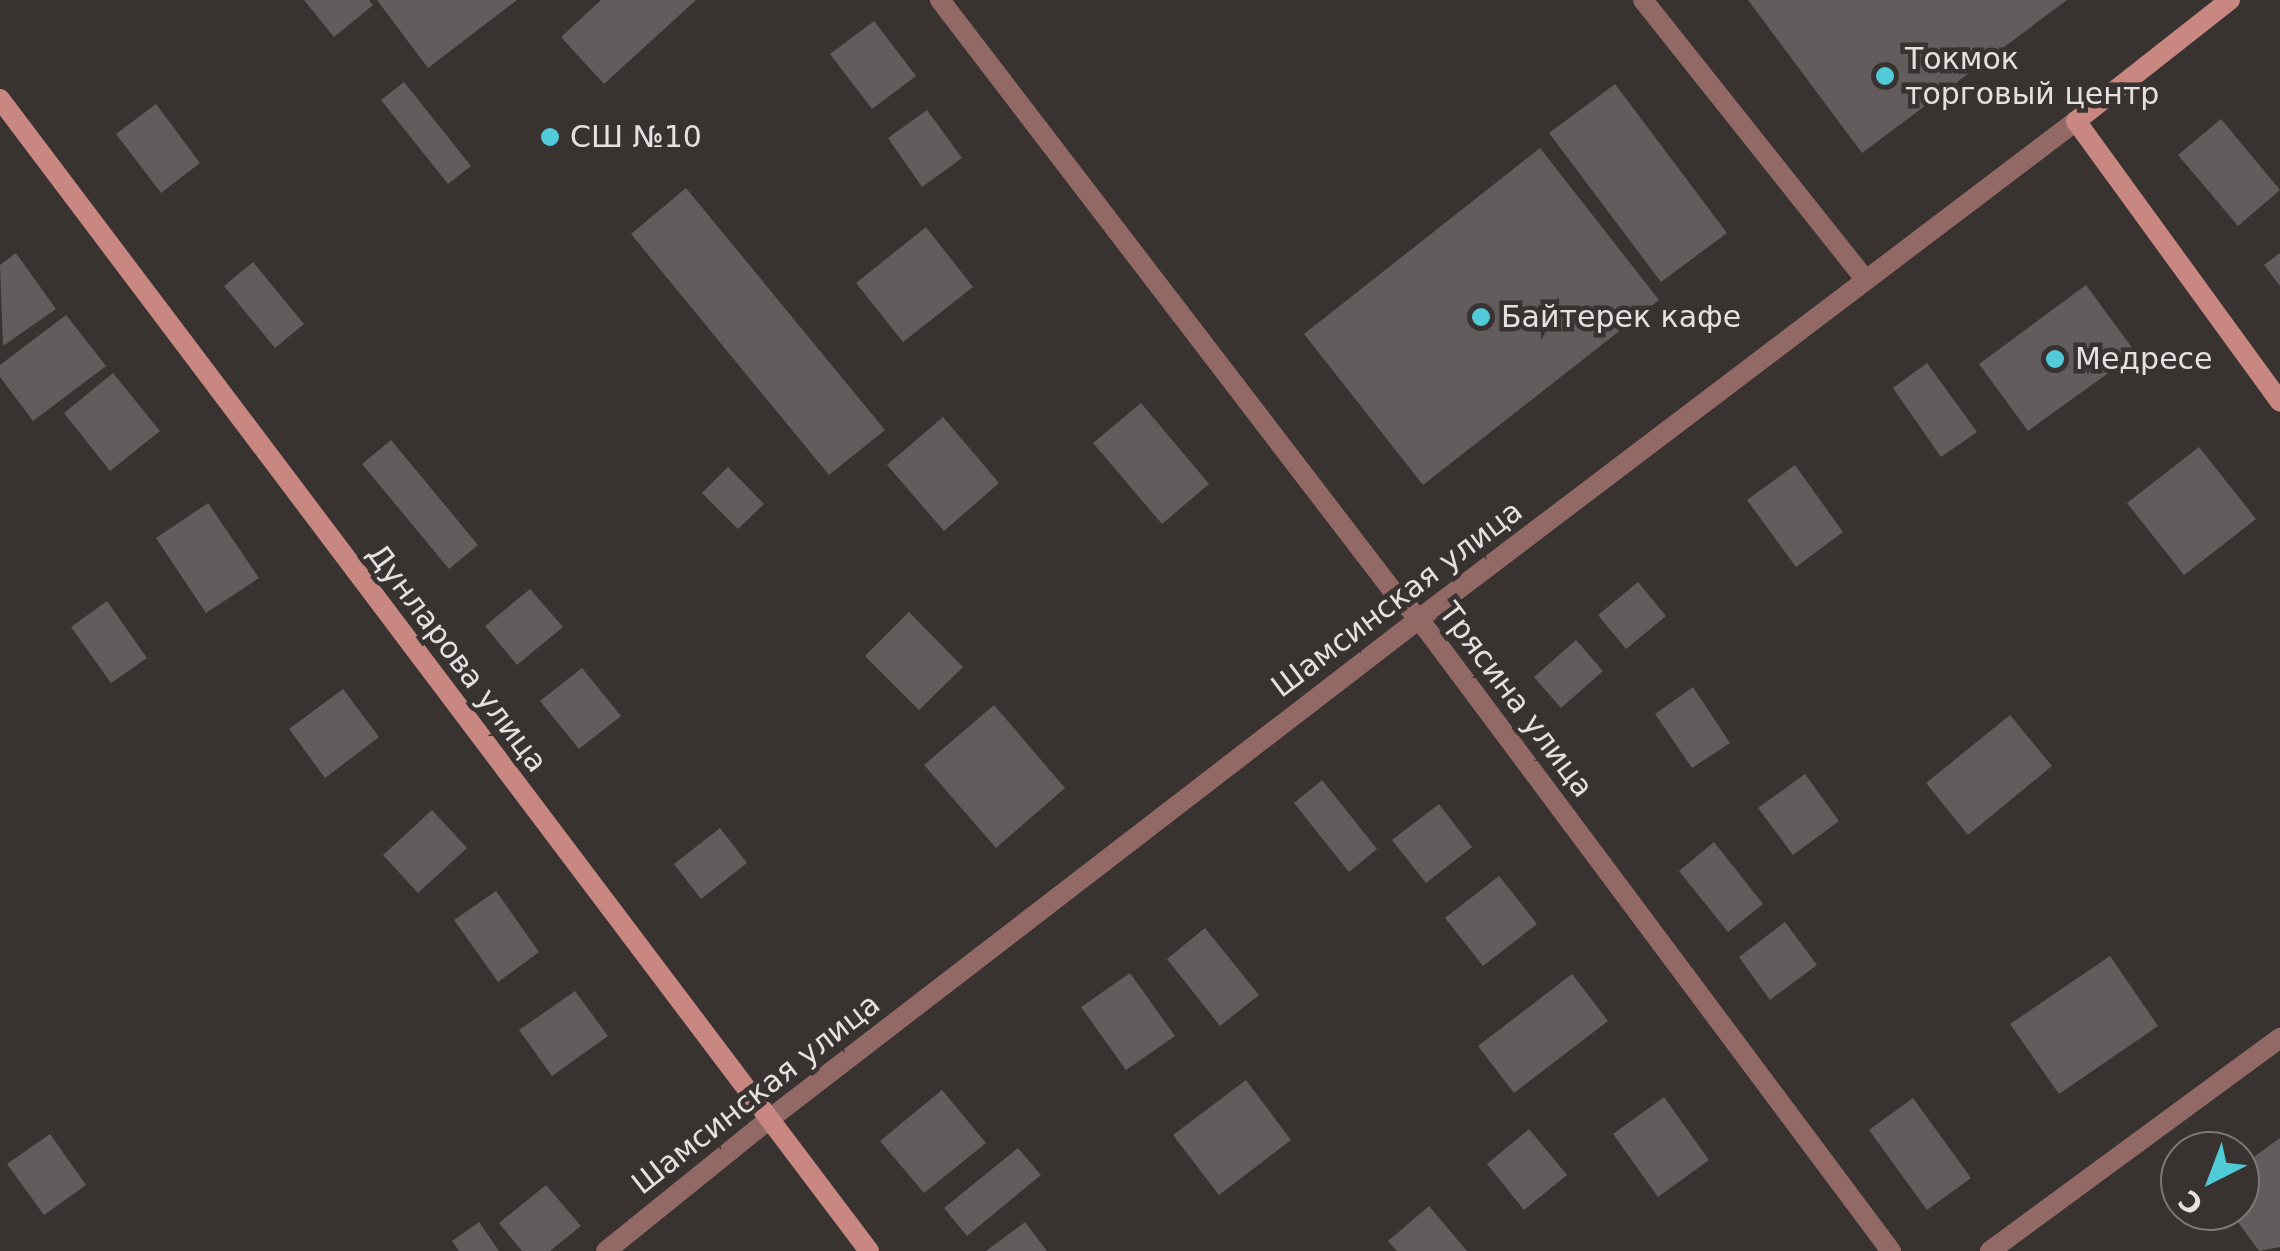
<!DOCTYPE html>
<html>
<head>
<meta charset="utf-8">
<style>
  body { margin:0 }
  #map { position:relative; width:2280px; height:1251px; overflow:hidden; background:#383231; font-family:"DejaVu Sans",sans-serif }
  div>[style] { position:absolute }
  .building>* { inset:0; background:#635c5c }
  .service>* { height:20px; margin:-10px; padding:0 10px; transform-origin:10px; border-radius:10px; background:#936966 }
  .minor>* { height:20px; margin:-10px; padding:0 10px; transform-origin:10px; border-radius:10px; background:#936966 }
  .tertiary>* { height:20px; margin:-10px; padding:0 10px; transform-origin:10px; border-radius:10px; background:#936966 }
  .secondary>* { height:20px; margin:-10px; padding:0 10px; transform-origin:10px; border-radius:10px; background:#c88781 }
  .dots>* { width:28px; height:28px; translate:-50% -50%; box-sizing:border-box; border:5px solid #383231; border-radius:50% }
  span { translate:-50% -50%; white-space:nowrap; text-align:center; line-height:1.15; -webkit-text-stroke:9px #383231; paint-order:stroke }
  .poi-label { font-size:30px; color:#e5e1e0 }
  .left { translate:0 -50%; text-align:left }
  .street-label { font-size:30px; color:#e5e1e0 }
  .north { position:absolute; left:2160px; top:1131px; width:100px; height:100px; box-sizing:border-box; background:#383231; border:2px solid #7d7877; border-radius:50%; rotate:222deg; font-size:28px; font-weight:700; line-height:40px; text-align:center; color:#e5e1e0 }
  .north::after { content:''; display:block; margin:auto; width:35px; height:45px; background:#52cbd8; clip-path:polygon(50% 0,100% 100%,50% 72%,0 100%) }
</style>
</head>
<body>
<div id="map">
  <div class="building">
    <div style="clip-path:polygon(304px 0,369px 0,373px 5px,334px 37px)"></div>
    <div style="clip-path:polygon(377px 0,517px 0,428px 68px)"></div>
    <div style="clip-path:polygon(601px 0,696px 0,604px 84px,561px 37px)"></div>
    <div style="clip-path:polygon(1748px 0,2067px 0,1862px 153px)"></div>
    <div style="clip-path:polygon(874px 21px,916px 76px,872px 109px,830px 54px)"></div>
    <div style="clip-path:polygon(404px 82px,471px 166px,448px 184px,381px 100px)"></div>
    <div style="clip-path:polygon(1615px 84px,1727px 233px,1661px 282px,1549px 133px)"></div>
    <div style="clip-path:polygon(156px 104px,200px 163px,161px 193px,116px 134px)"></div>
    <div style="clip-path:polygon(927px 110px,962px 158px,922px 187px,888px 138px)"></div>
    <div style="clip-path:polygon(2221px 119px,2280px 190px,2238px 226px,2178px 155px)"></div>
    <div style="clip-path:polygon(1540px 148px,1659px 300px,1423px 485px,1304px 334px)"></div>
    <div style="clip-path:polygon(686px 188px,885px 430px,829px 475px,631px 234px)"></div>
    <div style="clip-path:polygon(926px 227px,973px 287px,903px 342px,856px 283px)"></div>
    <div style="clip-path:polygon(16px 253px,56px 309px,3px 346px,0 265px)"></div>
    <div style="clip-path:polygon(2280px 253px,2280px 286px,2264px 265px)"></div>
    <div style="clip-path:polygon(253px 262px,304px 324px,275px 348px,224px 286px)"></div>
    <div style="clip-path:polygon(2086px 285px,2136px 353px,2028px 431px,1979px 364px)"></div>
    <div style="clip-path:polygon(66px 315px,106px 366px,33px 421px,0 377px,0 365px)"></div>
    <div style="clip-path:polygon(1927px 363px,1977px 432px,1941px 457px,1893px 388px)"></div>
    <div style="clip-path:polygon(113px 373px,160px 431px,110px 471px,64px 413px)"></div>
    <div style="clip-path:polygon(1141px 403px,1209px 484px,1162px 524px,1093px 443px)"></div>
    <div style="clip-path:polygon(943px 417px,999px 483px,944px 531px,887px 465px)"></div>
    <div style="clip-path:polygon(391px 440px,478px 545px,449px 569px,362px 464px)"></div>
    <div style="clip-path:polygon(2199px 447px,2256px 519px,2184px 575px,2127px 503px)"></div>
    <div style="clip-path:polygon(1795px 465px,1843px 532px,1796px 567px,1747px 500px)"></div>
    <div style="clip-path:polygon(728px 467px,764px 504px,738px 529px,702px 493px)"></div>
    <div style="clip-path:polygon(208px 503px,259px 578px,206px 613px,156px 538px)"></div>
    <div style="clip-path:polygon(1638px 582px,1666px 616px,1626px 649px,1598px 615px)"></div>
    <div style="clip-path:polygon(530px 589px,563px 627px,517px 665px,485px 626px)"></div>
    <div style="clip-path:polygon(107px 601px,147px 658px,111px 683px,71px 627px)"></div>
    <div style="clip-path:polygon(909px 612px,963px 667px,919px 710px,865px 656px)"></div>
    <div style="clip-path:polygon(1576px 640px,1603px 671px,1561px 708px,1534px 677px)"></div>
    <div style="clip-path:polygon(582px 668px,621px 716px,579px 749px,540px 701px)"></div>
    <div style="clip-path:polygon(1693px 687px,1730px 743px,1692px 768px,1655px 714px)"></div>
    <div style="clip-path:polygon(343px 689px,379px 737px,325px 778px,289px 729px)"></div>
    <div style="clip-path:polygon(994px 705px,1065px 788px,996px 848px,924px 765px)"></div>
    <div style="clip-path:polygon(2010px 715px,2052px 766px,1968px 835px,1926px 783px)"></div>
    <div style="clip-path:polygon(1805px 774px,1839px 821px,1793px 855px,1758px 808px)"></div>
    <div style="clip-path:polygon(1322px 780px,1377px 849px,1349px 872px,1294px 803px)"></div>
    <div style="clip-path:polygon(1439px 804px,1472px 847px,1426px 883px,1392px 840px)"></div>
    <div style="clip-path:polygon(432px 810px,467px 848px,418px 893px,383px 855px)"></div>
    <div style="clip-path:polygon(720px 828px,747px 863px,701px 899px,674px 864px)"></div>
    <div style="clip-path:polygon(1714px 842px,1763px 904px,1728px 932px,1679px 871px)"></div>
    <div style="clip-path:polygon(1499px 876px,1537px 924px,1483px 966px,1445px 918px)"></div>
    <div style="clip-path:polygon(496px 891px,539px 952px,498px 982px,454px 920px)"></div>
    <div style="clip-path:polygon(1785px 922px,1817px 965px,1770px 1000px,1739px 957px)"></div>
    <div style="clip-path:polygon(1205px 928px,1259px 995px,1220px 1026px,1167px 959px)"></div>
    <div style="clip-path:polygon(2110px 956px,2158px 1026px,2059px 1094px,2010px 1024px)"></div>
    <div style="clip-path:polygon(1130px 973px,1175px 1036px,1126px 1070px,1081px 1007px)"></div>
    <div style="clip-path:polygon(1572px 974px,1608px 1021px,1514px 1093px,1478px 1046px)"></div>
    <div style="clip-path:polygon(575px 991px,608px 1036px,552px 1076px,519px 1030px)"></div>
    <div style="clip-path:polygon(1246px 1080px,1291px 1140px,1219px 1195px,1173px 1135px)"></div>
    <div style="clip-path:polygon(942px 1090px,986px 1143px,924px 1193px,880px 1141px)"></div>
    <div style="clip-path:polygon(1664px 1097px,1709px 1160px,1658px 1197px,1613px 1134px)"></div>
    <div style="clip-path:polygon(1913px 1098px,1971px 1178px,1927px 1210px,1869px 1130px)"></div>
    <div style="clip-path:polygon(1529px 1129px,1567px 1175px,1524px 1210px,1487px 1164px)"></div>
    <div style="clip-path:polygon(50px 1134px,86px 1185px,44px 1215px,7px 1164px)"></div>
    <div style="clip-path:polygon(2280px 1138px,2280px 1247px,2259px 1251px,2230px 1211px,2240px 1211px,2240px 1167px)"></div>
    <div style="clip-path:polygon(1018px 1148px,1041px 1175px,967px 1236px,944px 1208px)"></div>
    <div style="clip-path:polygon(546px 1185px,581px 1226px,550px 1251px,522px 1251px,499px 1223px)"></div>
    <div style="clip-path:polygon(1429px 1206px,1467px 1251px,1397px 1251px,1388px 1241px)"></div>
    <div style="clip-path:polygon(479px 1222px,499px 1251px,459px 1251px,452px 1241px)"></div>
    <div style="clip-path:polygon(1025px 1222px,1047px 1251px,986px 1251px)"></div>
  </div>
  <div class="service">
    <div style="left:1643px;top:0;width:358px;rotate:51.5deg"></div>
  </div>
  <div class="minor">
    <div style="left:1419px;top:619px;width:789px;rotate:53.25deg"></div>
    <div style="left:1990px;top:1251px;width:360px;rotate:-36.3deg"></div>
  </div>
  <div class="tertiary">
    <div style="left:940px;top:0;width:743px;rotate:52.54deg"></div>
    <div style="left:1392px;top:590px;width:40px;rotate:47deg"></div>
    <div style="left:606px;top:1251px;width:207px;rotate:-38.9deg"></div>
    <div style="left:767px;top:1121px;width:823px;rotate:-37.59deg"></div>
    <div style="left:1419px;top:619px;width:824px;rotate:-37.16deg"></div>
  </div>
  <div class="secondary">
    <div style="left:2230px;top:0;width:196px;rotate:141.8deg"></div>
    <div style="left:2076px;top:121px;width:347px;rotate:54deg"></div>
    <div style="left:0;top:99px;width:1443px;rotate:52.97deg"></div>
  </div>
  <div class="dots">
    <div style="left:1885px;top:76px;background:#52cbd8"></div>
    <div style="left:550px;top:137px;background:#52cbd8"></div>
    <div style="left:1481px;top:317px;background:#52cbd8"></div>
    <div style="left:2055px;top:359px;background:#52cbd8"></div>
  </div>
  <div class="poi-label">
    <span class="left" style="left:1905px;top:76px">Токмок<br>торговый центр</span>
    <span class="left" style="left:570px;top:137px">СШ №10</span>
    <span class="left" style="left:1501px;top:317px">Байтерек кафе</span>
    <span class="left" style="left:2075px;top:359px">Медресе</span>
  </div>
  <div class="street-label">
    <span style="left:1397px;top:599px;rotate:-37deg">Шамсинская улица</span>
    <span style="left:457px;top:658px;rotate:53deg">Дунларова улица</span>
    <span style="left:1516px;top:700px;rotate:53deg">Трясина улица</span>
    <span style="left:756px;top:1094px;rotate:-38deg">Шамсинская улица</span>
  </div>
  <div class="north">С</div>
</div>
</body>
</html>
